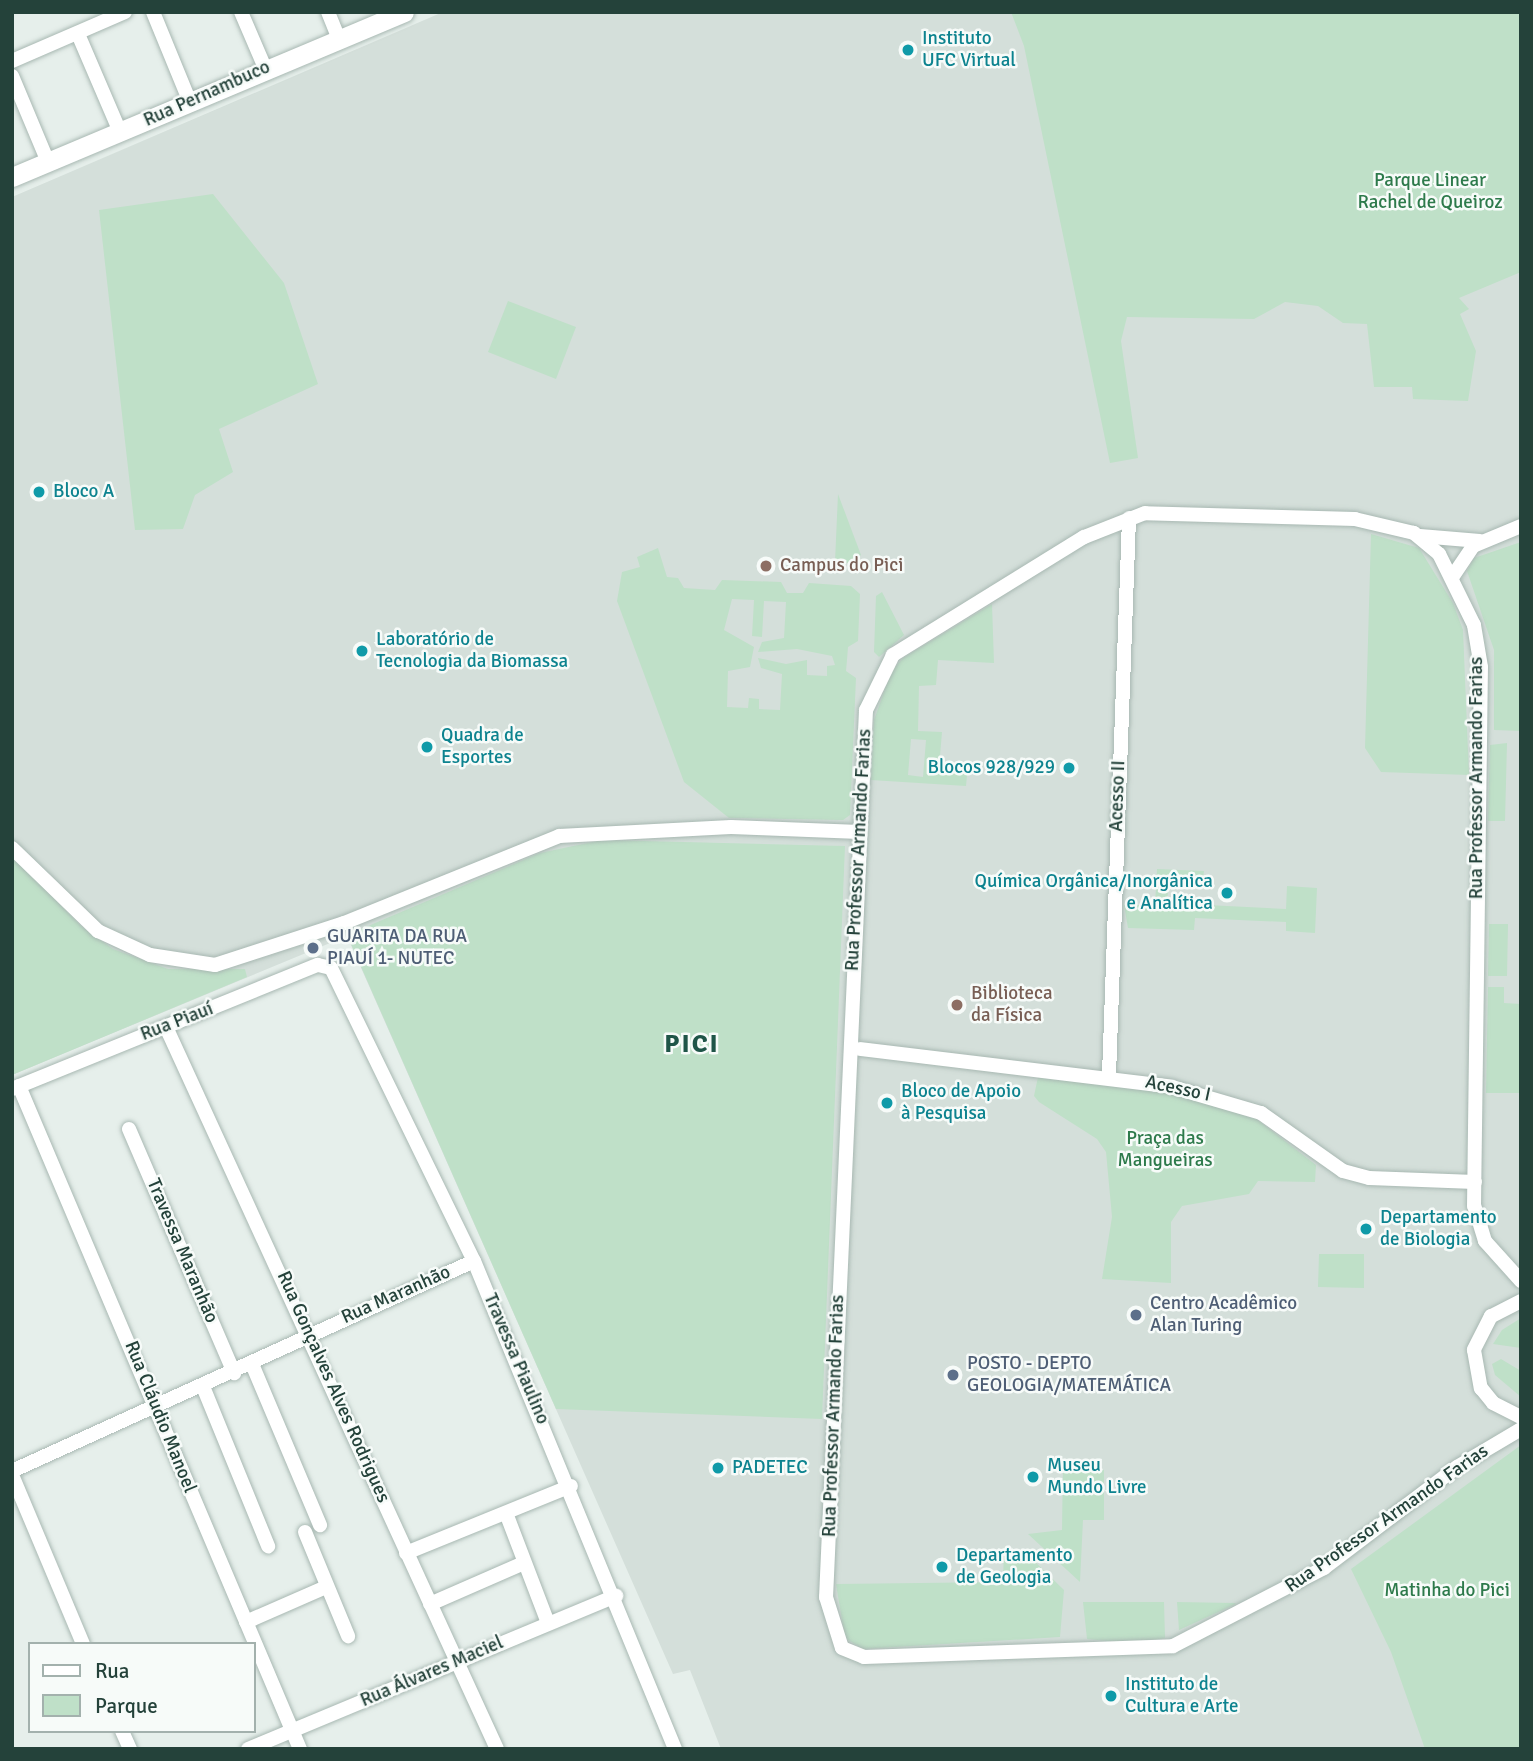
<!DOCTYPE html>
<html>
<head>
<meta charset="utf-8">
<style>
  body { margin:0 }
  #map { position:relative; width:1533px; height:1761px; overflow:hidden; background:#e6efeb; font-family:Signika,sans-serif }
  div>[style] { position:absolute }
  .built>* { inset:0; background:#d4dfda }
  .green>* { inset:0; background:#bfe0c8 }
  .roads { filter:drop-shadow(0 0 2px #a8b8b2) drop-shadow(0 0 2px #a8b8b2) }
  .minor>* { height:14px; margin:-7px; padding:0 7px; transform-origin:7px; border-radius:7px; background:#fff }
  .tertiary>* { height:19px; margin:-9.5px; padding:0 9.5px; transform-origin:9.5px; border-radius:9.5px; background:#fff }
  .dots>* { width:19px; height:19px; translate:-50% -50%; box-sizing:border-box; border:4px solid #f7fbf9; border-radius:50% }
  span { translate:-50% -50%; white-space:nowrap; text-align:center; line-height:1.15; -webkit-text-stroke:5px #f7fbf9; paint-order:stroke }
  .culture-label { font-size:19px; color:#0d838f }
  .left { translate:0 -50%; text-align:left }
  .right { translate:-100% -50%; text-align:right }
  .street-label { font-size:19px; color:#24423a }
  .park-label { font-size:19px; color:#2d7a4b }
  .education-label { font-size:19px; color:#785e54 }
  .service-label { font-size:19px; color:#4e5e75 }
  .district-label { font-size:26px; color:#1f5548; font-weight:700; letter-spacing:2px }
  .frame { position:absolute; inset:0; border:14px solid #24423a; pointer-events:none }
  .legend { position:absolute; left:28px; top:1642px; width:228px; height:91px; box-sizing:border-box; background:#f7fbf9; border:2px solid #a3b1ad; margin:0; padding:9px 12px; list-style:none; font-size:21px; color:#24423a }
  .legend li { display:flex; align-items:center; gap:14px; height:35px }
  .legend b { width:35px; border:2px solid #a3b1ad }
</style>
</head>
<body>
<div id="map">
  <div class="built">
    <div style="clip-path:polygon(443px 12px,1521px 12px,1521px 1749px,721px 1749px,690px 1670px,673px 1674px,347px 936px,12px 1075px,12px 197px)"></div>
  </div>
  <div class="green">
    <div style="clip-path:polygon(1011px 12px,1521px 12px,1521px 272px,1459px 298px,1469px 309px,1460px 314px,1476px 351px,1468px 401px,1413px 399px,1412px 387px,1374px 387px,1367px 324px,1343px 323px,1318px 306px,1285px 302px,1254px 319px,1127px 317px,1121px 341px,1138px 458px,1110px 463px,1024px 46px)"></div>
    <div style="clip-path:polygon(213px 194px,284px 283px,318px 384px,219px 429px,233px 472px,195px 495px,183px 529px,135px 530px,99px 210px)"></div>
    <div style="clip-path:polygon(508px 301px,576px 327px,556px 379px,488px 352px)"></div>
    <div style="clip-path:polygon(838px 494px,861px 555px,850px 563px,835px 562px)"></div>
    <div style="clip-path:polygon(1371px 534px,1419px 548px,1453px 603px,1463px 630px,1469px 775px,1381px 772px,1365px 748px)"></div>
    <div style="clip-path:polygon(1521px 542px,1521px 731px,1494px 730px,1494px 650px,1467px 571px,1474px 558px)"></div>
    <div style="clip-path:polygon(evenodd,658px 548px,667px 577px,678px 578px,684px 588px,715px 590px,722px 580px,781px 582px,787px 593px,803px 593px,809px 583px,851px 586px,860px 594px,858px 641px,848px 647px,847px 660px,846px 671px,856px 678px,850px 815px,843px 820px,729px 818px,684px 782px,617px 601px,622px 572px,640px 567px,637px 557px,658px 548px,732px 599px,754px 600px,752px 636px,762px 637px,764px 601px,786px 602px,784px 638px,762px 642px,758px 652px,797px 649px,832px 656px,835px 665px,827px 666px,827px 676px,807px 675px,807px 660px,786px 664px,758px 658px,761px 668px,782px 674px,780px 710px,759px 709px,759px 699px,749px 698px,748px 708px,727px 707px,728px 671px,750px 667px,754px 647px,724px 630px,732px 599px)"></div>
    <div style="clip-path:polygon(882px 592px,904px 635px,879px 657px,874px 652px,876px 596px)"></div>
    <div style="clip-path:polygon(evenodd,992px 604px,994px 663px,938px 660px,936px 685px,919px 686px,918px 731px,942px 732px,940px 756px,945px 764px,968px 765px,966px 786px,871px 780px,874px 720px,891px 672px,903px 658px,992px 604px,911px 739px,926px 740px,923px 777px,908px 775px,911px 739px)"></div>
    <div style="clip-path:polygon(1507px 743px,1505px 821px,1488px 821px,1490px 745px)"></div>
    <div style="clip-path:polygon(602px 840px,845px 846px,822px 1419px,556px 1409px,347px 935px,540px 853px)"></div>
    <div style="clip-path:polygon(12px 856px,82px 927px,113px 949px,168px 969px,245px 969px,247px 977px,12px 1075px)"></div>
    <div style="clip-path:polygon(1157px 869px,1204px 871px,1203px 880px,1169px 879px,1167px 903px,1286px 909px,1287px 886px,1317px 888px,1315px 933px,1286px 931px,1286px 922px,1195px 918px,1194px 930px,1128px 928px,1124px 905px,1155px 905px)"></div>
    <div style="clip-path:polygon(1489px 924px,1508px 924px,1507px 976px,1488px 976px)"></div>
    <div style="clip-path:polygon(1488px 987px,1504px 987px,1504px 1003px,1521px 1004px,1521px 1093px,1486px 1093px)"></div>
    <div style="clip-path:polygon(1038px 1077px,1145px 1086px,1255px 1118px,1316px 1165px,1315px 1182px,1258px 1181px,1249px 1194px,1182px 1206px,1171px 1222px,1171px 1283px,1102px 1279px,1112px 1217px,1106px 1152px,1097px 1139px,1039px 1102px,1034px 1096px)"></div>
    <div style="clip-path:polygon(1319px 1254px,1364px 1254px,1364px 1288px,1318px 1287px)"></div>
    <div style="clip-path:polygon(1521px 1318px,1521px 1348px,1493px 1344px,1502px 1330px)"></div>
    <div style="clip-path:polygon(1501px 1359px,1521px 1371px,1521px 1397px,1495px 1375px,1492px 1364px)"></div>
    <div style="clip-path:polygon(1521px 1445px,1521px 1749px,1425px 1749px,1391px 1652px,1351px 1569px)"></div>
    <div style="clip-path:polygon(1063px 1465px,1104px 1470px,1104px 1520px,1083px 1520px,1080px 1582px,1028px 1534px,1062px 1530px)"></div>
    <div style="clip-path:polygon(1004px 1547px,1026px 1553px,1064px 1590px,1060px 1637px,863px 1649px,845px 1638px,836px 1584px,1003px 1582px)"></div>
    <div style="clip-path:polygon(1083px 1602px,1164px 1602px,1165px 1638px,1137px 1644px,1087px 1639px)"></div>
    <div style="clip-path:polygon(1177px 1602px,1235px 1603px,1236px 1604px,1179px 1630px)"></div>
  </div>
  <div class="roads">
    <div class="minor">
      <div style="left:153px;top:12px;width:97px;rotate:67.7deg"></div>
      <div style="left:241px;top:12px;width:61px;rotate:66.8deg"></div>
      <div style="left:328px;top:12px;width:29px;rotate:68deg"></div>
      <div style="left:78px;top:34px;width:107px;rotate:66.8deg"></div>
      <div style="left:12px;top:61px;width:123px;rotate:-23.4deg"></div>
      <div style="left:12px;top:76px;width:93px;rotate:67.3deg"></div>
      <div style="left:1420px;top:536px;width:60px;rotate:4.8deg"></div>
      <div style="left:1453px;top:576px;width:36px;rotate:-56deg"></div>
      <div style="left:1473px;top:546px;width:52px;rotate:-22.6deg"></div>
      <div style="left:12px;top:848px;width:120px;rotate:44deg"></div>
      <div style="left:98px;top:931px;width:57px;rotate:24.8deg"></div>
      <div style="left:150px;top:955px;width:66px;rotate:8.7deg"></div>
      <div style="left:215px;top:965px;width:136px;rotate:-18deg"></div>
      <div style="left:344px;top:923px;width:232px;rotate:-22deg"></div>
      <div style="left:559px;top:836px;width:172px;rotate:-3deg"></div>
      <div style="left:731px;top:827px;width:129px;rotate:2.2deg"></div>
      <div style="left:166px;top:1027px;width:794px;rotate:65.37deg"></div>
      <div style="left:860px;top:1049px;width:314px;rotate:6.9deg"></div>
      <div style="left:1172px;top:1087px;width:93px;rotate:16.3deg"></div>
      <div style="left:1261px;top:1113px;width:100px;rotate:35.3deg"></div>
      <div style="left:1343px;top:1171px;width:27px;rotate:15deg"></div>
      <div style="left:1369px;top:1178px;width:106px;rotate:2.2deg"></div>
      <div style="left:1109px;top:1075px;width:557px;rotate:-87.94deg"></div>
      <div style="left:19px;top:1086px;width:720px;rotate:67.03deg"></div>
      <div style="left:12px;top:1089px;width:330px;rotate:-22.1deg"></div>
      <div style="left:318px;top:965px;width:13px;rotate:13deg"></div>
      <div style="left:331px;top:968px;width:326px;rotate:64deg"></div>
      <div style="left:474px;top:1261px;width:528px;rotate:67.61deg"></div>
      <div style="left:129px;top:1129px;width:266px;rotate:66.7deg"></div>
      <div style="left:1521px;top:1281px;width:54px;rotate:-132deg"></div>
      <div style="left:1485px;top:1241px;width:37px;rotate:-107deg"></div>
      <div style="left:1474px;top:1206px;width:539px;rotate:-89.26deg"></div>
      <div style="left:1481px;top:667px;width:43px;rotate:-99.5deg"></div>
      <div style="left:1474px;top:625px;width:79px;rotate:-116.2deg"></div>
      <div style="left:1439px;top:554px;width:33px;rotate:-140deg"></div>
      <div style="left:1414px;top:533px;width:61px;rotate:-166.7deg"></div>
      <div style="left:1355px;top:519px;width:210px;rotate:-178.4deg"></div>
      <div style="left:1145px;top:513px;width:66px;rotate:158.5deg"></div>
      <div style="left:1084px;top:537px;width:225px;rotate:148.3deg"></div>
      <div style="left:893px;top:655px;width:61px;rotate:116.1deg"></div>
      <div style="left:866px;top:710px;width:888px;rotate:92.58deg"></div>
      <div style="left:826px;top:1597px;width:53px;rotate:72.6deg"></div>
      <div style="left:842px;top:1648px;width:24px;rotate:22deg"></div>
      <div style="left:864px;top:1657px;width:309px;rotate:-2deg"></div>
      <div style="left:1173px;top:1646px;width:170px;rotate:-27.3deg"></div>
      <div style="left:1324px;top:1568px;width:167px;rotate:-37.2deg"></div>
      <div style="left:1457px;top:1467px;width:74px;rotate:-30.7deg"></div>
      <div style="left:1521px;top:1301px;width:34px;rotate:153deg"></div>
      <div style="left:1491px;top:1316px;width:38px;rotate:117deg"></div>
      <div style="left:1474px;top:1350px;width:39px;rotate:80deg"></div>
      <div style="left:1481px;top:1388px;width:19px;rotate:51deg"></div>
      <div style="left:1493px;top:1403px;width:31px;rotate:27deg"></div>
      <div style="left:252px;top:1364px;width:175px;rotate:67.1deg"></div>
      <div style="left:204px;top:1389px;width:170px;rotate:67.8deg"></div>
      <div style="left:12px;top:1471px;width:507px;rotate:-24.44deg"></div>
      <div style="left:12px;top:1475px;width:183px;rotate:67.2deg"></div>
      <div style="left:506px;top:1513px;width:118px;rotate:69.1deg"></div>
      <div style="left:305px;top:1532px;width:113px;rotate:67.5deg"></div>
      <div style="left:406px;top:1553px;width:178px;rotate:-22.1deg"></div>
      <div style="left:430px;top:1604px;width:103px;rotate:-23.6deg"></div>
      <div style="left:246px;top:1622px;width:87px;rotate:-23.6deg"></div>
      <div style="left:122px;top:1731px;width:20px;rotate:66deg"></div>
      <div style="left:248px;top:1749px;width:399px;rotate:-22.6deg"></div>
    </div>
    <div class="tertiary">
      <div style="left:12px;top:177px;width:425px;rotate:-22.8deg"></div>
    </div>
  </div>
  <div class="dots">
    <div style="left:908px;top:50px;background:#0f9aa8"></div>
    <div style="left:39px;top:492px;background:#0f9aa8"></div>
    <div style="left:766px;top:566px;background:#8d6e63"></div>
    <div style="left:362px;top:651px;background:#0f9aa8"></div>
    <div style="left:427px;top:747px;background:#0f9aa8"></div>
    <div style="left:1069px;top:768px;background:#0f9aa8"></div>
    <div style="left:1227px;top:893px;background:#0f9aa8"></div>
    <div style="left:313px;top:948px;background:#5c6f8a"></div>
    <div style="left:957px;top:1005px;background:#8d6e63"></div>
    <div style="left:887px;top:1103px;background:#0f9aa8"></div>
    <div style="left:1366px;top:1229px;background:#0f9aa8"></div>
    <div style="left:1136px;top:1315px;background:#5c6f8a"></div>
    <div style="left:953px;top:1375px;background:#5c6f8a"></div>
    <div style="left:718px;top:1468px;background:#0f9aa8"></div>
    <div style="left:1033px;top:1477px;background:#0f9aa8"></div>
    <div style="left:942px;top:1567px;background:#0f9aa8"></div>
    <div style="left:1111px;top:1696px;background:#0f9aa8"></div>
  </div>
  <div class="culture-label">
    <span class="left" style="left:922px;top:50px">Instituto<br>UFC Virtual</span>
    <span class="left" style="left:53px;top:492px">Bloco A</span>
    <span class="left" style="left:376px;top:651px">Laboratório de<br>Tecnologia da Biomassa</span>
    <span class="left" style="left:441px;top:747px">Quadra de<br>Esportes</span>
    <span class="right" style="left:1055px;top:768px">Blocos 928/929</span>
    <span class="right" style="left:1213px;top:893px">Química Orgânica/Inorgânica<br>e Analítica</span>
    <span class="left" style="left:901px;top:1103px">Bloco de Apoio<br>à Pesquisa</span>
    <span class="left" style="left:1380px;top:1229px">Departamento<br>de Biologia</span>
    <span class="left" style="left:1047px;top:1477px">Museu<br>Mundo Livre</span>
    <span class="left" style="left:732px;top:1468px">PADETEC</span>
    <span class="left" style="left:956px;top:1567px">Departamento<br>de Geologia</span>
    <span class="left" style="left:1125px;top:1696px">Instituto de<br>Cultura e Arte</span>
  </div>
  <div class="street-label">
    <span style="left:207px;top:94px;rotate:-24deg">Rua Pernambuco</span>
    <span style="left:1477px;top:778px;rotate:-90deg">Rua Professor Armando Farias</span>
    <span style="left:1118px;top:796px;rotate:-88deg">Acesso II</span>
    <span style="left:859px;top:850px;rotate:-87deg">Rua Professor Armando Farias</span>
    <span style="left:177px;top:1022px;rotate:-21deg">Rua Piauí</span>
    <span style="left:1178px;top:1089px;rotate:12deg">Acesso I</span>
    <span style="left:182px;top:1251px;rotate:67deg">Travessa Maranhão</span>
    <span style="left:396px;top:1295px;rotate:-24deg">Rua Maranhão</span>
    <span style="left:516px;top:1359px;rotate:67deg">Travessa Piaulino</span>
    <span style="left:333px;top:1387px;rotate:66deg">Rua Gonçalves Alves Rodrigues</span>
    <span style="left:834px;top:1416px;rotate:-88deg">Rua Professor Armando Farias</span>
    <span style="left:160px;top:1417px;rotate:68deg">Rua Cláudio Manoel</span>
    <span style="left:1387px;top:1519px;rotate:-35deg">Rua Professor Armando Farias</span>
    <span style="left:432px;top:1672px;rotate:-23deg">Rua Álvares Maciel</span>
  </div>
  <div class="park-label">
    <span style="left:1430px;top:192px">Parque Linear<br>Rachel de Queiroz</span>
    <span style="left:1165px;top:1150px">Praça das<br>Mangueiras</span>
    <span style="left:1447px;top:1591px">Matinha do Pici</span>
  </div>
  <div class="education-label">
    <span class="left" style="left:780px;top:566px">Campus do Pici</span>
    <span class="left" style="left:971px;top:1005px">Biblioteca<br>da Física</span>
  </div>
  <div class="service-label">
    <span class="left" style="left:327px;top:948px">GUARITA DA RUA<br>PIAUÍ 1- NUTEC</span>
    <span class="left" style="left:1150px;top:1315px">Centro Acadêmico<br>Alan Turing</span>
    <span class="left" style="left:967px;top:1375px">POSTO - DEPTO<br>GEOLOGIA/MATEMÁTICA</span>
  </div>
  <div class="district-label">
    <span style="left:692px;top:1045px">PICI</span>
  </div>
  <div class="frame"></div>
  <ul class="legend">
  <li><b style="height:9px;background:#fff"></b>Rua</li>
  <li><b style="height:19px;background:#bfe0c8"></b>Parque</li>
  </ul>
</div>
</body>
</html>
